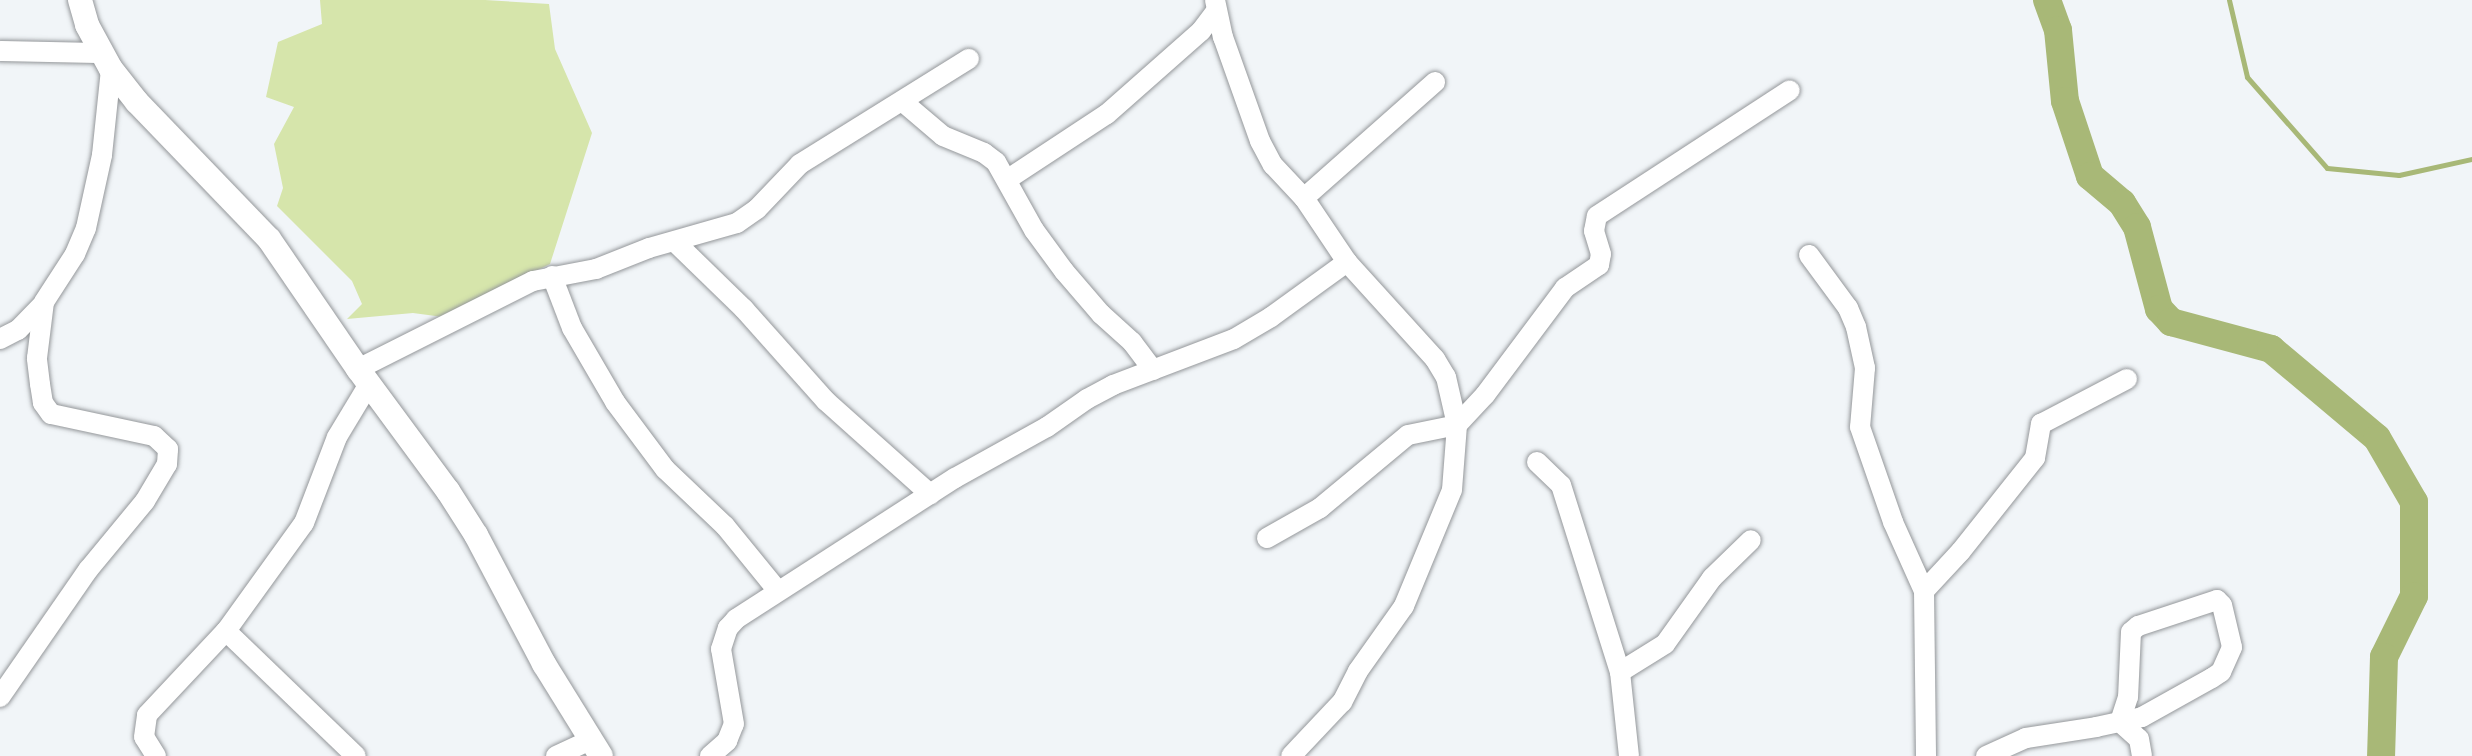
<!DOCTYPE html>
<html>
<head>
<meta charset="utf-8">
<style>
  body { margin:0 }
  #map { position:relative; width:2472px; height:756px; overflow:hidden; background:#f1f5f8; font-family:Overpass,sans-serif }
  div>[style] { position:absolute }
  .green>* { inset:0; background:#d6e5ab }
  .stream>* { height:5px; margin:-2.5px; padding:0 2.5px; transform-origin:2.5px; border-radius:2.5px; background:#a8b877 }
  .river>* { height:28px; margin:-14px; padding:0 14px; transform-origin:14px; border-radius:14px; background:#a8b877 }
  .roads { filter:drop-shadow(0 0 2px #94979a) drop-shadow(0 0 2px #94979a) }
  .minor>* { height:20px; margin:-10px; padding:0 10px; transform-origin:10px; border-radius:10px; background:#fff }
  .tertiary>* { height:24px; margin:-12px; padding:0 12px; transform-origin:12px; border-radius:12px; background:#fff }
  span { translate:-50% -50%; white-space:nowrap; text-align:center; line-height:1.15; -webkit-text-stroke:7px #fff; paint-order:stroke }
</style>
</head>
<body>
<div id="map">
  <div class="green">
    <div style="clip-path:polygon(320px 0,485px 0,549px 4px,555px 49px,592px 133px,550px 264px,443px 317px,413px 313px,347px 319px,362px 304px,352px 281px,277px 206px,283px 188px,274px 144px,294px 107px,266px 97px,278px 42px,322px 24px)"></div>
  </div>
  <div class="stream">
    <div style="left:2229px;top:0;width:79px;rotate:76.8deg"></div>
    <div style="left:2247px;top:77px;width:121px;rotate:48.7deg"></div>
    <div style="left:2327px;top:168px;width:72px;rotate:5.6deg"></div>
    <div style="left:2399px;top:175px;width:75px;rotate:-12.4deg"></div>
  </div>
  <div class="river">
    <div style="left:2047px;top:0;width:32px;rotate:70deg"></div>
    <div style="left:2058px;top:30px;width:71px;rotate:84.4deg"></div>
    <div style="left:2065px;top:101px;width:79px;rotate:71.6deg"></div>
    <div style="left:2090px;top:176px;width:42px;rotate:40.2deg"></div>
    <div style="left:2122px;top:203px;width:28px;rotate:58deg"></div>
    <div style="left:2137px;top:227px;width:85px;rotate:75deg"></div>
    <div style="left:2159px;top:309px;width:18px;rotate:47deg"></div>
    <div style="left:2171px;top:322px;width:104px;rotate:15.1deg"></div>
    <div style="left:2271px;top:349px;width:138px;rotate:40deg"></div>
    <div style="left:2377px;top:438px;width:74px;rotate:60deg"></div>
    <div style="left:2414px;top:502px;width:94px;rotate:90deg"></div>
    <div style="left:2414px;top:596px;width:68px;rotate:116.2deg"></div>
    <div style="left:2384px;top:657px;width:99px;rotate:91.7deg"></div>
  </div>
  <div class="roads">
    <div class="minor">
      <div style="left:1215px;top:0;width:38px;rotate:78deg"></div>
      <div style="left:1223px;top:37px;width:110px;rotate:70.4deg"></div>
      <div style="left:1260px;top:141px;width:27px;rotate:62deg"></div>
      <div style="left:1273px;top:165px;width:45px;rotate:46.8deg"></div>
      <div style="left:1304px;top:198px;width:77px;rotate:56.1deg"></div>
      <div style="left:1347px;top:262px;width:131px;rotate:47.8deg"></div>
      <div style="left:1435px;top:359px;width:21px;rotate:59deg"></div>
      <div style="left:1446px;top:377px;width:49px;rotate:77.1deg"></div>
      <div style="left:1457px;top:425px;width:65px;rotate:94.4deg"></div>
      <div style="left:1452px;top:490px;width:126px;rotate:112.5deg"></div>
      <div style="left:1404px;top:606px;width:80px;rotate:125.3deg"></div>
      <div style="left:1358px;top:671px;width:35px;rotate:117deg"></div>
      <div style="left:1342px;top:702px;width:74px;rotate:133.4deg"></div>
      <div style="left:0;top:51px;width:99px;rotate:1.2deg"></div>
      <div style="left:903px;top:102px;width:52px;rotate:40.4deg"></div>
      <div style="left:943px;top:136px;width:44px;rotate:22.5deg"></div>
      <div style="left:984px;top:153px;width:15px;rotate:37deg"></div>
      <div style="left:996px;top:162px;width:78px;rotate:60.8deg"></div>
      <div style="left:1034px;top:230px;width:51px;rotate:53.8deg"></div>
      <div style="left:1064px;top:271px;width:57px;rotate:49.3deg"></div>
      <div style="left:1101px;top:314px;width:42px;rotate:42.1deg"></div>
      <div style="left:1132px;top:342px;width:35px;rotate:53deg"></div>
      <div style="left:1008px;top:179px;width:118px;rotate:-33.3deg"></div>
      <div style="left:1107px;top:114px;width:125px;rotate:-41.4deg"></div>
      <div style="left:1201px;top:31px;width:26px;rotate:-53deg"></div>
      <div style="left:1304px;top:198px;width:175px;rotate:-41.5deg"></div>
      <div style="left:675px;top:242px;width:96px;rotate:44.2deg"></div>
      <div style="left:744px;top:309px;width:123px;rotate:48.3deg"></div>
      <div style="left:826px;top:401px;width:140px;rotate:41.8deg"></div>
      <div style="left:1809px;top:255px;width:66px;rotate:53.7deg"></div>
      <div style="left:1848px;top:308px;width:21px;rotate:67deg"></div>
      <div style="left:1856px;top:327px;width:42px;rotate:77.6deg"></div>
      <div style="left:1865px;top:368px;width:59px;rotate:94.8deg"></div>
      <div style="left:1860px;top:427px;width:101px;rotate:70.8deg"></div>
      <div style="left:1893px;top:522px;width:76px;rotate:65.8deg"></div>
      <div style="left:1924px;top:591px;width:165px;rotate:89.3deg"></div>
      <div style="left:552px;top:276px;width:56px;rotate:69deg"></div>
      <div style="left:572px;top:328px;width:86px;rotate:59.8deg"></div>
      <div style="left:615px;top:402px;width:84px;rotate:53.3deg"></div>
      <div style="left:665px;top:469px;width:83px;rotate:43.5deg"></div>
      <div style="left:725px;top:526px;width:84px;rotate:50.8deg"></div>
      <div style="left:0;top:339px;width:20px;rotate:-27deg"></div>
      <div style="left:18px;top:330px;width:36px;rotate:-46deg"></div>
      <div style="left:358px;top:369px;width:196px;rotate:-26.7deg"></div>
      <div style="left:533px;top:281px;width:64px;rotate:-10.8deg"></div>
      <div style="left:596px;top:269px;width:57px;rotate:-21.6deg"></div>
      <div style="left:649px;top:248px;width:91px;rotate:-15.9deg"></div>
      <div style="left:737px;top:223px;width:24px;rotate:-35deg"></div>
      <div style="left:757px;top:209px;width:62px;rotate:-46.3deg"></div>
      <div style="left:800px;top:164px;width:199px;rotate:-31.9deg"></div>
      <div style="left:1537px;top:462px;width:33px;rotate:44deg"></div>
      <div style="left:1561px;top:485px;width:196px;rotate:72.5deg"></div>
      <div style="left:1620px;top:672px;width:84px;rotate:83.9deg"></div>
      <div style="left:1267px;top:538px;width:61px;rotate:-29.5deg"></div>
      <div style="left:1320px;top:508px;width:114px;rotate:-39.7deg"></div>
      <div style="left:1408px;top:435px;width:50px;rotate:-11.5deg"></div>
      <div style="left:1457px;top:425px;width:41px;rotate:-47deg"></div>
      <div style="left:1485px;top:395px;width:134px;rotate:-53.2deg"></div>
      <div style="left:1565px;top:288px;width:41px;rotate:-34.1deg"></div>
      <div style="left:1599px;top:265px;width:11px;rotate:-80deg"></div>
      <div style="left:1601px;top:254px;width:24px;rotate:-107deg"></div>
      <div style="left:1594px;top:231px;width:15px;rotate:-79deg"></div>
      <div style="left:1597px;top:216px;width:230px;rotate:-33.1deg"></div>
      <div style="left:1924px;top:591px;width:54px;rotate:-47.2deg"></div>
      <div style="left:1961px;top:551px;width:119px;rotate:-51.5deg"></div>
      <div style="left:2035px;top:458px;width:35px;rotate:-80deg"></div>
      <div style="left:2041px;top:424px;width:97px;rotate:-27.6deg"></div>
      <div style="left:226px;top:631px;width:180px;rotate:43.9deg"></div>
      <div style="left:1620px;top:672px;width:53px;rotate:-31.9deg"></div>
      <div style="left:1665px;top:644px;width:81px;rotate:-54.5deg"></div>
      <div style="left:1712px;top:578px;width:54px;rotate:-44.3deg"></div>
      <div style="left:0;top:697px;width:155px;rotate:-55.3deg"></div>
      <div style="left:88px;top:570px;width:89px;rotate:-50.4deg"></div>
      <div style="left:145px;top:501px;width:43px;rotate:-59.3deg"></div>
      <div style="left:167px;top:464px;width:15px;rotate:-86deg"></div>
      <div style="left:168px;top:449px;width:19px;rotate:-137deg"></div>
      <div style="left:154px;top:436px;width:105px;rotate:-167.9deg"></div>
      <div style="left:51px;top:414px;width:14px;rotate:-126deg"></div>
      <div style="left:43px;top:403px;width:19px;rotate:-99deg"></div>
      <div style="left:40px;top:384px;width:26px;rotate:-97deg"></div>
      <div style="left:37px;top:358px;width:56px;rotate:-82.9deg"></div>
      <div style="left:44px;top:302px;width:57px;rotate:-57.1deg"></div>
      <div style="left:75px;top:254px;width:28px;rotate:-67deg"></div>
      <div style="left:86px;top:228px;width:75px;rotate:-77.6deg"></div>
      <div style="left:102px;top:155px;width:86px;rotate:-84deg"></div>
      <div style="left:2120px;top:722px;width:25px;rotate:42deg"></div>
      <div style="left:2139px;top:739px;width:17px;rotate:80deg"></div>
      <div style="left:156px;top:756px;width:22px;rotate:-122deg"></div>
      <div style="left:144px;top:737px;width:22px;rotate:-82deg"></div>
      <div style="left:147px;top:715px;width:115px;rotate:-46.8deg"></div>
      <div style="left:226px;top:631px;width:133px;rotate:-54.2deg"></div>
      <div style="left:304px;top:523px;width:92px;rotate:-69deg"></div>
      <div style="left:337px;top:437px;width:62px;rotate:-58.9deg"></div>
      <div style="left:556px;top:756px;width:38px;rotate:-25deg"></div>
      <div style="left:710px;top:756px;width:23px;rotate:-41deg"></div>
      <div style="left:727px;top:741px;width:18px;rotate:-68deg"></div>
      <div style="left:734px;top:724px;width:76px;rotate:-99.8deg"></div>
      <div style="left:721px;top:649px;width:22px;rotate:-72deg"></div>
      <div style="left:728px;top:628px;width:12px;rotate:-48deg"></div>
      <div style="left:736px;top:619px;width:260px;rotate:-32.8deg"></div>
      <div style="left:955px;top:478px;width:105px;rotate:-29deg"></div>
      <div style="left:1047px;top:427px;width:49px;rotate:-35deg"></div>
      <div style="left:1087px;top:399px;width:30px;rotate:-28deg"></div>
      <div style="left:1113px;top:385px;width:129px;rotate:-20.8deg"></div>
      <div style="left:1234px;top:339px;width:43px;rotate:-30.7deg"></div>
      <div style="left:1271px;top:317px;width:94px;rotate:-35.9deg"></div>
      <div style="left:1986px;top:756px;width:44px;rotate:-24.2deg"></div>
      <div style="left:2026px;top:738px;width:71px;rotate:-8.9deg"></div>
      <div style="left:2096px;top:727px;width:25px;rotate:-12deg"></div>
      <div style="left:2120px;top:722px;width:10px;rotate:-11deg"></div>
      <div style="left:2130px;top:720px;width:12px;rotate:-14deg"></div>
      <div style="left:2142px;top:717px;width:80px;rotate:-29.1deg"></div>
      <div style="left:2212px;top:678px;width:11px;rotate:-34deg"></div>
      <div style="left:2221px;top:672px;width:27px;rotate:-66deg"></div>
      <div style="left:2232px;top:647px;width:43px;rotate:-103.4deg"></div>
      <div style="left:2222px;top:605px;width:7px;rotate:-135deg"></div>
      <div style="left:2217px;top:600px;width:83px;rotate:161.8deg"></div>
      <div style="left:2138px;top:626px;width:9px;rotate:139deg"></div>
      <div style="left:2131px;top:632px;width:65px;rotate:92.6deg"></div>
      <div style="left:2128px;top:697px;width:26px;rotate:108deg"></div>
    </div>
    <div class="tertiary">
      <div style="left:80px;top:0;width:26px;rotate:74deg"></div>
      <div style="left:87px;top:25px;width:50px;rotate:61.4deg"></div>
      <div style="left:111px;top:69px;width:42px;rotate:51.8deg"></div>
      <div style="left:137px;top:102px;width:190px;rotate:46.1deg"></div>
      <div style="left:269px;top:239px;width:158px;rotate:55.6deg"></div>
      <div style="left:358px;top:369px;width:152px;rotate:53.6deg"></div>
      <div style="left:448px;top:491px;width:52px;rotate:57.5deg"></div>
      <div style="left:476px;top:535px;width:146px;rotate:62.2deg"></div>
      <div style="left:544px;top:664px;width:108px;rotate:58.2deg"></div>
    </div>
  </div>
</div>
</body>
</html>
